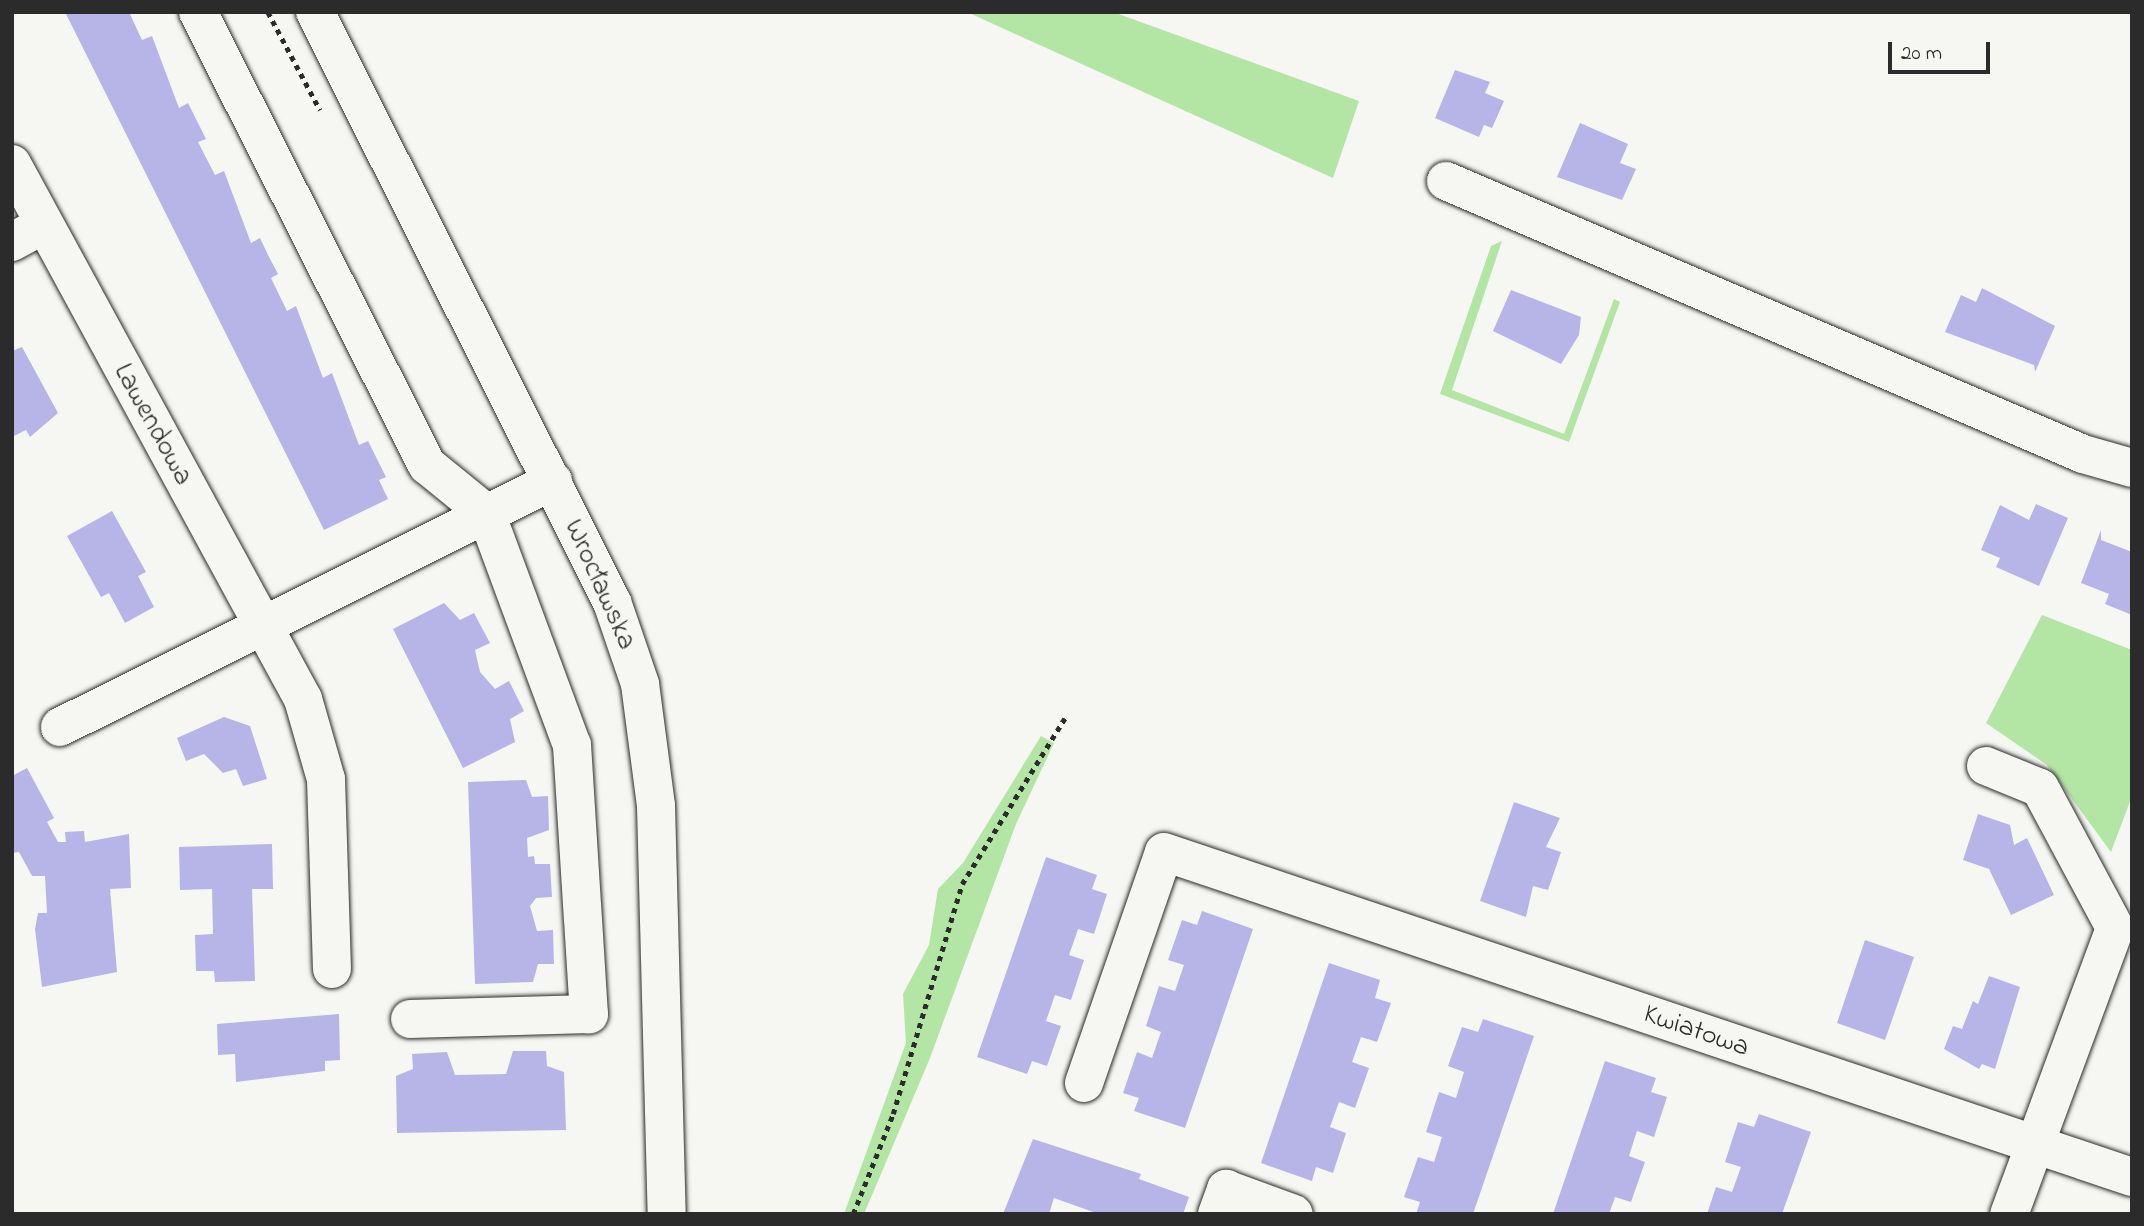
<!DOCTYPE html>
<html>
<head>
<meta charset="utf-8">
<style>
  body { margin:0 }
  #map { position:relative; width:2144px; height:1226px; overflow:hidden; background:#f6f6f2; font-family:"Indie Flower",sans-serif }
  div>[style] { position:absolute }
  .green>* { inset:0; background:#b3e5a5 }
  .building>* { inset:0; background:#b7b5e7 }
  .path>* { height:4.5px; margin-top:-2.25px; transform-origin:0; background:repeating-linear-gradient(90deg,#2b2b2b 0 5px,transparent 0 10px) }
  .roads { filter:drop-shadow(0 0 2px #2b2b2b) drop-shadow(0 0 2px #2b2b2b) }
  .minor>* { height:38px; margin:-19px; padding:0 19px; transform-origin:19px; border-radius:19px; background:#f6f6f2 }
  span { translate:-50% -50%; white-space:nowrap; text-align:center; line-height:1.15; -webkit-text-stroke:7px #f6f6f2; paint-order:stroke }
  .street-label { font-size:28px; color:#2b2b2b }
  .frame { position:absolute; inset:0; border:14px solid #2b2b2b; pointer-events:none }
  .scale { position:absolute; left:1888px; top:42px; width:102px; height:32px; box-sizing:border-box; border:4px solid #2b2b2b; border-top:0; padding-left:9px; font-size:21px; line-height:24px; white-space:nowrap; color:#2b2b2b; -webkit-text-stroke:5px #f6f6f2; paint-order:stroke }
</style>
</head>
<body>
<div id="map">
  <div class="green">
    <div style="clip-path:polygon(967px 12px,1113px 12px,1359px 101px,1333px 178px)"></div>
    <div style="clip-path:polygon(1502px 241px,1452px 390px,1564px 434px,1614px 299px,1620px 302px,1569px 442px,1440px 394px,1491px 246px)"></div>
    <div style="clip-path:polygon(2042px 615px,2132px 650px,2132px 796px,2111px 852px,2047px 765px,1986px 723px)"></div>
    <div style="clip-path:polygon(1041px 736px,1054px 743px,1016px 824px,930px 1058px,864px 1214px,844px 1214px,906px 1043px,903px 994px,929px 945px,938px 889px,963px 863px)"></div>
  </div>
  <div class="building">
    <div style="clip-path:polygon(65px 12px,129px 12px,142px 40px,152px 36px,179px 108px,188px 103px,206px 139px,198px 142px,215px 175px,224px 171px,251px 243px,260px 238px,268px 255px,278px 274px,271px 278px,287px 311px,296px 306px,323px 378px,332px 373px,359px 445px,368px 441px,386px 477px,379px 480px,388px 499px,324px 530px)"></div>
    <div style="clip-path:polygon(1455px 70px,1490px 82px,1485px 93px,1504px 101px,1492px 128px,1484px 125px,1479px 137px,1435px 118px)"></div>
    <div style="clip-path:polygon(1580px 123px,1628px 144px,1620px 163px,1636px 169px,1622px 200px,1557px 177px)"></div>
    <div style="clip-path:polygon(1982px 288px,2055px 326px,2035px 372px,2034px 365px,1945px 332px,1961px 295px,1976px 302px)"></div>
    <div style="clip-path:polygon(1511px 290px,1581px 317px,1579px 335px,1561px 364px,1493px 331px)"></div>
    <div style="clip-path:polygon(22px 347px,58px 413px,30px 437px,26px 430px,12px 437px,12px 351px)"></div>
    <div style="clip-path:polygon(2036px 504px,2068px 518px,2039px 586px,1996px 567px,2000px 558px,1981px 550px,2000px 505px,2029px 520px)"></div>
    <div style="clip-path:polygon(112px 511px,146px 572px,138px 576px,154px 607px,125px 623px,109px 593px,101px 597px,67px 536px)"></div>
    <div style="clip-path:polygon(2101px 530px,2101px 540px,2132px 552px,2132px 615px,2105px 604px,2109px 594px,2081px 583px)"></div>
    <div style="clip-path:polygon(444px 603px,460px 620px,474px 613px,490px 643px,475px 650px,480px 672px,495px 689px,509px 681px,524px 711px,510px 719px,515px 742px,463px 768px,393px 629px)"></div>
    <div style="clip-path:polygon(224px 717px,250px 726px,267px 779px,243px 786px,236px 769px,223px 773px,204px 754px,186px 761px,177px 738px)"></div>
    <div style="clip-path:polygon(27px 768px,54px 818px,47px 822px,58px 842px,66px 842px,65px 832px,84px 831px,85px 842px,129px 834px,131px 888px,110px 889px,117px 972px,42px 987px,35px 929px,38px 913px,47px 913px,45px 876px,32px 876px,19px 852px,12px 853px,12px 776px)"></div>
    <div style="clip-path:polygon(526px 780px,532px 797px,548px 796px,549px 830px,527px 838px,528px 857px,534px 856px,535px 864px,550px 864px,552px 897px,536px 898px,530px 906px,537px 931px,553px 930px,554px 964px,538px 964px,533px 982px,475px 984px,468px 782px)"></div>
    <div style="clip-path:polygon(1514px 802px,1560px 818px,1546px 847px,1561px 852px,1548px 890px,1533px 886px,1526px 917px,1480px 901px)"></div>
    <div style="clip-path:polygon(1978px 814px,2010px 825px,2014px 845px,2027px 838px,2054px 895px,2011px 915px,1989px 869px,1963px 860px)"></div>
    <div style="clip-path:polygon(272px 844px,273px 889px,252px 889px,255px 981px,215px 982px,214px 971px,196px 971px,195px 935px,213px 934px,212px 889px,180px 890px,179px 847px)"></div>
    <div style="clip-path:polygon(1046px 857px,1097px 875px,1092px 889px,1107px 894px,1094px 934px,1078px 929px,1074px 941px,1069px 955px,1084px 960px,1071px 1000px,1055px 995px,1046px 1021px,1061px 1026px,1047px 1066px,1032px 1061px,1027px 1074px,977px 1057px)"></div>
    <div style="clip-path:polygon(1202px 911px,1253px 929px,1185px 1128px,1134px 1111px,1139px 1098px,1123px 1093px,1137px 1052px,1152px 1058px,1161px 1032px,1146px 1026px,1159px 986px,1175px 991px,1184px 965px,1168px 960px,1182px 920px,1197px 925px)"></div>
    <div style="clip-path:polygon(1865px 940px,1914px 957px,1885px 1040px,1837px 1023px)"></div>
    <div style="clip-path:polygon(1329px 963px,1380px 980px,1375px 998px,1391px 1003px,1377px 1042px,1361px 1037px,1352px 1062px,1369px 1068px,1355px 1108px,1339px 1102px,1330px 1127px,1346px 1133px,1333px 1173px,1316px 1167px,1312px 1181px,1261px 1163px)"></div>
    <div style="clip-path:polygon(1989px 976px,2020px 987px,1995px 1069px,1982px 1064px,1979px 1069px,1944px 1049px,1953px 1026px,1962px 1029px,1973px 1001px,1978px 1004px)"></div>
    <div style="clip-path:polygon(339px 1014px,340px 1060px,325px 1061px,325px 1071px,236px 1082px,235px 1054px,218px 1055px,217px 1024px)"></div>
    <div style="clip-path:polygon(1483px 1019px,1534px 1036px,1473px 1214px,1416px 1214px,1420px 1202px,1404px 1197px,1418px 1157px,1434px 1162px,1442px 1137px,1426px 1132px,1439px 1092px,1456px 1098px,1464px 1072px,1448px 1066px,1462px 1027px,1478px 1032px)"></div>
    <div style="clip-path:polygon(513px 1051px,546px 1051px,547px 1066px,564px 1072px,566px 1130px,397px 1133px,396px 1076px,413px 1069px,412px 1054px,447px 1052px,455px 1075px,506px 1074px)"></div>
    <div style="clip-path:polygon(1605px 1061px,1656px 1078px,1651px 1092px,1667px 1097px,1654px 1137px,1637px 1131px,1629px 1156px,1645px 1162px,1631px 1202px,1615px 1197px,1609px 1214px,1553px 1214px)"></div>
    <div style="clip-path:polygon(1759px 1114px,1811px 1132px,1782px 1214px,1707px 1214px,1716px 1187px,1732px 1192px,1741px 1167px,1725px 1162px,1738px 1122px,1754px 1127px)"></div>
    <div style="clip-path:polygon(1033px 1139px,1141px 1174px,1139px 1179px,1189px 1197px,1183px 1214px,1099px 1214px,1054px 1198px,1049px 1214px,1003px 1214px)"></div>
  </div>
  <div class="path">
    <div style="left:268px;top:12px;width:111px;rotate:62deg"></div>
    <div style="left:853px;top:1214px;width:108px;rotate:-68.2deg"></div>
    <div style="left:893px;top:1114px;width:240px;rotate:-73.3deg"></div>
    <div style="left:962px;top:884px;width:195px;rotate:-58.2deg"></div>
  </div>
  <div class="roads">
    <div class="minor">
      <div style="left:198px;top:12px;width:508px;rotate:63.18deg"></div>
      <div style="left:427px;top:465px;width:76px;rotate:39.1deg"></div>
      <div style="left:486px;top:513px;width:247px;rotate:69.7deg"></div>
      <div style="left:572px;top:745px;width:270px;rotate:86.4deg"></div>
      <div style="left:589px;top:1014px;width:179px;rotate:178.4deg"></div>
      <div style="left:315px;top:12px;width:661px;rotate:63.28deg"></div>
      <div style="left:612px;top:602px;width:87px;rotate:71.1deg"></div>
      <div style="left:640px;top:684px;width:123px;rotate:82.5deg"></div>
      <div style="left:656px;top:806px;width:408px;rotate:88.5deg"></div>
      <div style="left:12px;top:164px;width:609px;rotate:61.46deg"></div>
      <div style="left:303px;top:699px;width:83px;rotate:74deg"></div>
      <div style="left:326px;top:779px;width:190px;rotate:88.2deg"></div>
      <div style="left:1446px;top:181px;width:693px;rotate:23.2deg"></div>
      <div style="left:2083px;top:454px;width:51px;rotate:15.9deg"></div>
      <div style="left:12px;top:242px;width:35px;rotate:-29deg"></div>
      <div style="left:60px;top:727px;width:551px;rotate:-26.52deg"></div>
      <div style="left:1986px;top:766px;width:58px;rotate:22.2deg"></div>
      <div style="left:2040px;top:788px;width:159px;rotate:61.8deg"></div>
      <div style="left:2115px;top:928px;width:305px;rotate:110.3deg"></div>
      <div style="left:1084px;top:1083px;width:244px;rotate:-70.9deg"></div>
      <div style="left:1164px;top:852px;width:1021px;rotate:18.56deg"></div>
      <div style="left:1217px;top:1214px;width:27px;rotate:-70deg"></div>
      <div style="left:1226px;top:1189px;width:72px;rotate:20.2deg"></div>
    </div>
  </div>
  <div class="street-label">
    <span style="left:152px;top:425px;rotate:61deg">Lawendowa</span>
    <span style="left:599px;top:585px;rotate:66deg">Wrocławska</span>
    <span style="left:1696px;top:1032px;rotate:19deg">Kwiatowa</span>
  </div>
  <div class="frame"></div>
  <div class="scale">20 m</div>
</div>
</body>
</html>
